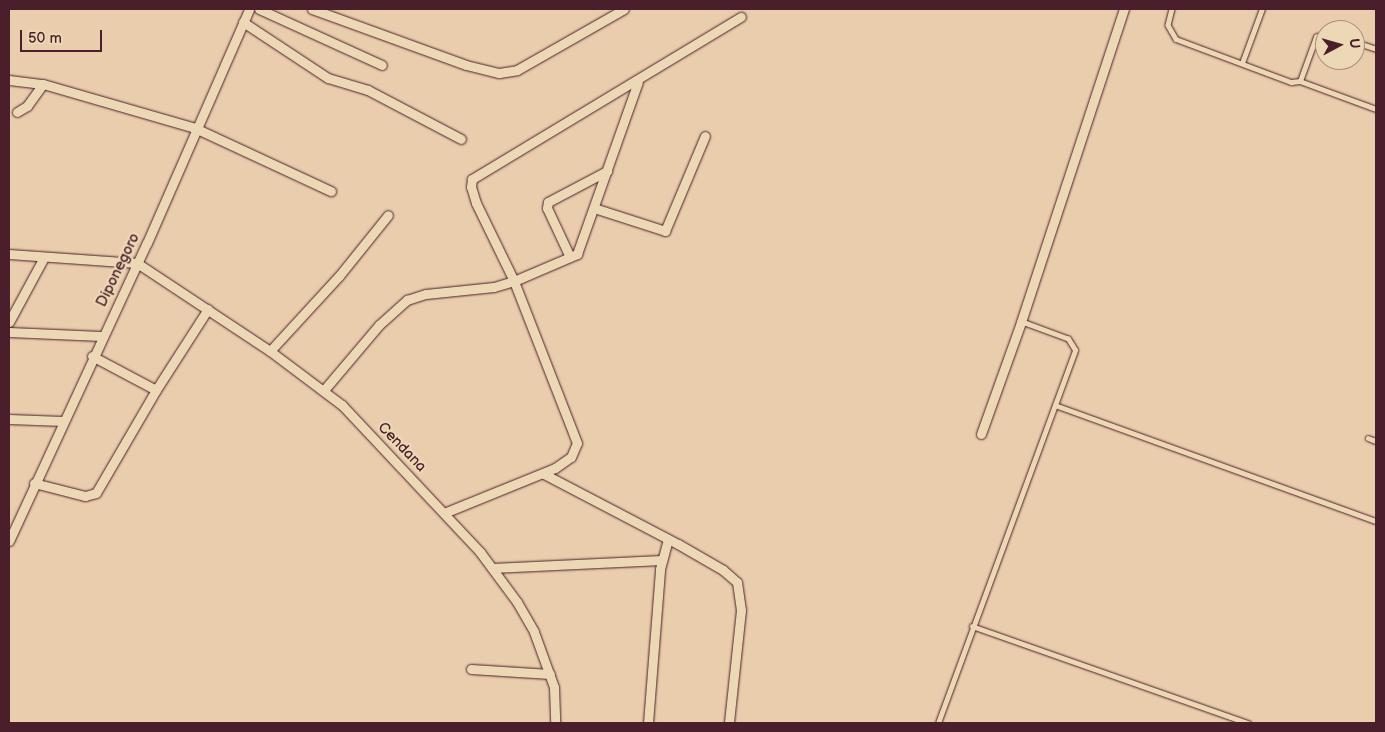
<!DOCTYPE html>
<html>
<head>
<meta charset="utf-8">
<style>
  body { margin:0 }
  #map { position:relative; width:1385px; height:732px; overflow:hidden; background:#eacdac; font-family:"Balsamiq Sans",sans-serif }
  div>[style] { position:absolute }
  .roads { filter:drop-shadow(0 0 1px #4a1f2b) drop-shadow(0 0 1px #4a1f2b) }
  .service>* { height:4.5px; margin:-2.25px; padding:0 2.25px; transform-origin:2.25px; border-radius:2.25px; background:#edd8b6 }
  .minor>* { height:9px; margin:-4.5px; padding:0 4.5px; transform-origin:4.5px; border-radius:4.5px; background:#edd8b6 }
  span { translate:-50% -50%; white-space:nowrap; text-align:center; line-height:1.15; -webkit-text-stroke:4.5px #edd8b6; paint-order:stroke }
  .street-label { font-size:15px; color:#4a1f2b }
  .frame { position:absolute; inset:0; border:10px solid #4a1f2b; pointer-events:none }
  .north { position:absolute; left:1315px; top:20px; width:50px; height:50px; box-sizing:border-box; background:#edd8b6; border:1px solid #ac8e7e; border-radius:50%; rotate:84deg; font-size:14px; font-weight:700; line-height:20px; text-align:center; color:#4a1f2b }
  .north::after { content:''; display:block; margin:auto; width:18px; height:22px; background:#4a1f2b; clip-path:polygon(50% 0,100% 100%,50% 72%,0 100%) }
  .scale { position:absolute; left:20px; top:30px; width:82px; height:22px; box-sizing:border-box; border:2px solid #4a1f2b; border-top:0; padding-left:6px; font-size:15px; line-height:18px; white-space:nowrap; color:#4a1f2b; -webkit-text-stroke:4px #edd8b6; paint-order:stroke }
</style>
</head>
<body>
<div id="map">
  <div class="roads">
    <div class="service">
      <div style="left:1172px;top:9px;width:16px;rotate:104deg"></div>
      <div style="left:1168px;top:25px;width:16px;rotate:60deg"></div>
      <div style="left:1176px;top:39px;width:123px;rotate:20.5deg"></div>
      <div style="left:1291px;top:82px;width:9px;rotate:-6deg"></div>
      <div style="left:1300px;top:81px;width:47px;rotate:-70deg"></div>
      <div style="left:1316px;top:37px;width:10px;rotate:-24deg"></div>
      <div style="left:1355px;top:42px;width:22px;rotate:18deg"></div>
      <div style="left:1242px;top:63px;width:58px;rotate:-69.7deg"></div>
      <div style="left:1300px;top:81px;width:81px;rotate:20.2deg"></div>
      <div style="left:1055px;top:405px;width:341px;rotate:19.9deg"></div>
      <div style="left:1368px;top:438px;width:9px;rotate:21deg"></div>
      <div style="left:972px;top:626px;width:293px;rotate:19.4deg"></div>
      <div style="left:938px;top:723px;width:397px;rotate:-69.8deg"></div>
      <div style="left:1075px;top:350px;width:13px;rotate:-122deg"></div>
      <div style="left:1068px;top:339px;width:49px;rotate:-159.7deg"></div>
    </div>
    <div class="minor">
      <div style="left:259px;top:9px;width:135px;rotate:24.5deg"></div>
      <div style="left:312px;top:9px;width:164px;rotate:20deg"></div>
      <div style="left:466px;top:65px;width:34px;rotate:14deg"></div>
      <div style="left:499px;top:73px;width:18px;rotate:-9deg"></div>
      <div style="left:517px;top:70px;width:123px;rotate:-29.7deg"></div>
      <div style="left:243px;top:22px;width:102px;rotate:33.4deg"></div>
      <div style="left:328px;top:78px;width:42px;rotate:16.7deg"></div>
      <div style="left:368px;top:90px;width:105px;rotate:27.8deg"></div>
      <div style="left:9px;top:80px;width:34px;rotate:7deg"></div>
      <div style="left:43px;top:84px;width:158px;rotate:16.1deg"></div>
      <div style="left:195px;top:128px;width:150px;rotate:24.9deg"></div>
      <div style="left:17px;top:112px;width:12px;rotate:-31deg"></div>
      <div style="left:27px;top:106px;width:27px;rotate:-54deg"></div>
      <div style="left:594px;top:208px;width:75px;rotate:17.9deg"></div>
      <div style="left:665px;top:231px;width:103px;rotate:-67.2deg"></div>
      <div style="left:9px;top:254px;width:128px;rotate:4deg"></div>
      <div style="left:137px;top:263px;width:159px;rotate:33.5deg"></div>
      <div style="left:270px;top:351px;width:90px;rotate:36.9deg"></div>
      <div style="left:342px;top:405px;width:202px;rotate:46.8deg"></div>
      <div style="left:480px;top:552px;width:62px;rotate:53.5deg"></div>
      <div style="left:517px;top:602px;width:34px;rotate:60deg"></div>
      <div style="left:534px;top:632px;width:59px;rotate:70deg"></div>
      <div style="left:554px;top:687px;width:36px;rotate:88deg"></div>
      <div style="left:570px;top:257px;width:54px;rotate:-115.1deg"></div>
      <div style="left:547px;top:208px;width:6px;rotate:-81deg"></div>
      <div style="left:548px;top:202px;width:67px;rotate:-27.7deg"></div>
      <div style="left:9px;top:322px;width:72px;rotate:-61.6deg"></div>
      <div style="left:9px;top:332px;width:92px;rotate:2.5deg"></div>
      <div style="left:270px;top:351px;width:102px;rotate:-47.4deg"></div>
      <div style="left:339px;top:276px;width:78px;rotate:-51.2deg"></div>
      <div style="left:92px;top:356px;width:72px;rotate:28deg"></div>
      <div style="left:324px;top:390px;width:85px;rotate:-49.8deg"></div>
      <div style="left:379px;top:325px;width:38px;rotate:-42deg"></div>
      <div style="left:407px;top:300px;width:20px;rotate:-18deg"></div>
      <div style="left:426px;top:294px;width:68px;rotate:-5.9deg"></div>
      <div style="left:494px;top:287px;width:21px;rotate:-17deg"></div>
      <div style="left:514px;top:281px;width:69px;rotate:-23.2deg"></div>
      <div style="left:577px;top:254px;width:182px;rotate:-70.5deg"></div>
      <div style="left:9px;top:419px;width:54px;rotate:2.1deg"></div>
      <div style="left:981px;top:434px;width:119px;rotate:-70.3deg"></div>
      <div style="left:1021px;top:322px;width:330px;rotate:-71.8deg"></div>
      <div style="left:544px;top:474px;width:151px;rotate:27.6deg"></div>
      <div style="left:678px;top:544px;width:52px;rotate:30deg"></div>
      <div style="left:723px;top:570px;width:18px;rotate:41deg"></div>
      <div style="left:737px;top:582px;width:28px;rotate:82deg"></div>
      <div style="left:741px;top:610px;width:114px;rotate:96.1deg"></div>
      <div style="left:34px;top:483px;width:53px;rotate:14.3deg"></div>
      <div style="left:85px;top:496px;width:11px;rotate:-15deg"></div>
      <div style="left:96px;top:493px;width:119px;rotate:-59.8deg"></div>
      <div style="left:156px;top:390px;width:96px;rotate:-57.3deg"></div>
      <div style="left:444px;top:513px;width:120px;rotate:-22.1deg"></div>
      <div style="left:555px;top:468px;width:19px;rotate:-35deg"></div>
      <div style="left:571px;top:457px;width:15px;rotate:-67deg"></div>
      <div style="left:577px;top:443px;width:174px;rotate:-111.3deg"></div>
      <div style="left:514px;top:281px;width:87px;rotate:-116deg"></div>
      <div style="left:476px;top:203px;width:17px;rotate:-107deg"></div>
      <div style="left:471px;top:187px;width:8px;rotate:-83deg"></div>
      <div style="left:472px;top:179px;width:314px;rotate:-31.1deg"></div>
      <div style="left:9px;top:541px;width:328px;rotate:-65.2deg"></div>
      <div style="left:147px;top:243px;width:255px;rotate:-66.4deg"></div>
      <div style="left:492px;top:568px;width:170px;rotate:-2.7deg"></div>
      <div style="left:471px;top:669px;width:79px;rotate:3.6deg"></div>
      <div style="left:648px;top:723px;width:154px;rotate:-85.5deg"></div>
      <div style="left:660px;top:569px;width:31px;rotate:-75deg"></div>
    </div>
  </div>
  <div class="street-label">
    <span style="left:118px;top:270px;rotate:-64deg">Diponegoro</span>
    <span style="left:402px;top:447px;rotate:46deg">Cendana</span>
  </div>
  <div class="frame"></div>
  <div class="north">U</div>
  <div class="scale">50 m</div>
</div>
</body>
</html>
